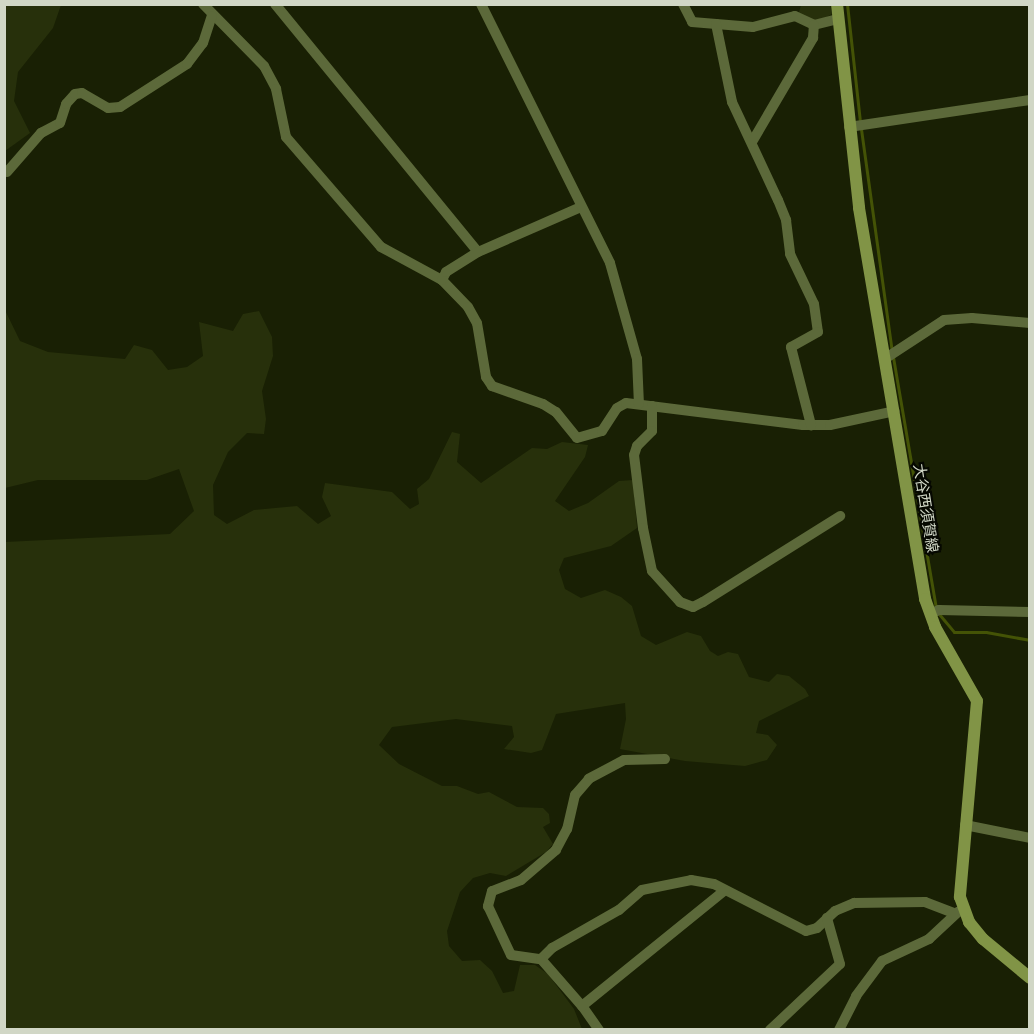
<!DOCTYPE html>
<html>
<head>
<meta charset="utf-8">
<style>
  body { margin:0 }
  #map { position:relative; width:1034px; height:1034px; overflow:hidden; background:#192004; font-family:"Open Sans","Noto Sans JP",sans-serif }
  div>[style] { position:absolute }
  .green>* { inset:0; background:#27300b }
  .stream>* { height:3px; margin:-1.5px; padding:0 1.5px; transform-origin:1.5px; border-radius:1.5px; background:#445306 }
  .minor>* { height:10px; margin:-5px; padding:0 5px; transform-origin:5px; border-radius:5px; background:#5c693a }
  .secondary>* { height:12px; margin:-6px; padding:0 6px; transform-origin:6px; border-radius:6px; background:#819446 }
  span { translate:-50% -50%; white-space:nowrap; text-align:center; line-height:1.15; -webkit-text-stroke:4.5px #060801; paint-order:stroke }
  .street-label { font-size:15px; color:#d1d7c6 }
  .frame { position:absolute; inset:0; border:6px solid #d1d7c6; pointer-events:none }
</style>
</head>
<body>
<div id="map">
  <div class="green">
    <div style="clip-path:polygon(5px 4px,61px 5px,53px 28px,18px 72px,14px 101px,30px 133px,5px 151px)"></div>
    <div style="clip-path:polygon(801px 5px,830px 5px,832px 14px,815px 24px,798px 16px)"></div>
    <div style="clip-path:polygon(4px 308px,20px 341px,48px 352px,125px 359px,134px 345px,152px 350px,168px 370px,187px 367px,203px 356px,199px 322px,233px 331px,243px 314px,259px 311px,272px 337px,273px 356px,262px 391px,266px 419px,264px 434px,247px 433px,228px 452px,213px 485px,214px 515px,227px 524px,254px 510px,297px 506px,318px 524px,331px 516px,322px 497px,325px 483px,392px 492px,410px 509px,419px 504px,417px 489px,429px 479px,452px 432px,460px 434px,457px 462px,481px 483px,532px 448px,547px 449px,562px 442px,588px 445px,585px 457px,555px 501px,569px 511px,588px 503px,619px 481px,633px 480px,637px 528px,611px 546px,564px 558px,559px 570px,565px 589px,581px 598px,605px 590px,621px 597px,632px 606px,641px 636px,656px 645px,687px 632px,701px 636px,710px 651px,718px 656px,728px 652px,738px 654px,749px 677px,769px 682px,777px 674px,789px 676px,805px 689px,809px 696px,759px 721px,756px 733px,768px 735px,777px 745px,767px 760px,745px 766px,685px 761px,620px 749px,626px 719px,625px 703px,556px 714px,542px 750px,531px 753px,504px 749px,514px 737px,512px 726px,456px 719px,392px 727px,379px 745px,399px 764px,442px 786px,457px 786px,478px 794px,489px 792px,517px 807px,543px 808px,549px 814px,550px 823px,543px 827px,553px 844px,546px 852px,506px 876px,490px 873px,473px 878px,460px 892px,447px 931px,449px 946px,462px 961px,480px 960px,492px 971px,503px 993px,514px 991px,520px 965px,535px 965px,548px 974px,574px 1009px,582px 1029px,5px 1029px,5px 542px,170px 534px,194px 511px,179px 469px,147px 480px,38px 480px,5px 488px)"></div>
  </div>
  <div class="stream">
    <div style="left:847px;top:4px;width:119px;rotate:83.7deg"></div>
    <div style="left:861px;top:129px;width:224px;rotate:82.1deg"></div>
    <div style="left:893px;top:357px;width:255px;rotate:80.3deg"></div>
    <div style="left:939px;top:614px;width:23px;rotate:50deg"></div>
    <div style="left:954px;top:632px;width:32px"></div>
    <div style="left:986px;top:632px;width:45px;rotate:10.3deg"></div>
  </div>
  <div class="minor">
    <div style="left:203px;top:4px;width:87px;rotate:45.5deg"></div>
    <div style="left:264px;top:66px;width:26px;rotate:62deg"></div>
    <div style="left:276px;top:89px;width:49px;rotate:78.2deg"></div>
    <div style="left:286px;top:137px;width:145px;rotate:49.2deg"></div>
    <div style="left:381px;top:247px;width:69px;rotate:28.4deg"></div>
    <div style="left:442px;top:280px;width:37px;rotate:46deg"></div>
    <div style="left:468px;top:307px;width:18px;rotate:61deg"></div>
    <div style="left:477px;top:323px;width:55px;rotate:80.5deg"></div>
    <div style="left:486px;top:377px;width:11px;rotate:56deg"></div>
    <div style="left:492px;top:386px;width:54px;rotate:19.4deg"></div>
    <div style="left:543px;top:404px;width:15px;rotate:32deg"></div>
    <div style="left:556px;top:412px;width:33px;rotate:51deg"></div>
    <div style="left:577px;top:438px;width:26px;rotate:-16deg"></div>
    <div style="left:602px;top:431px;width:27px;rotate:-57deg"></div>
    <div style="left:617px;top:408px;width:10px;rotate:-29deg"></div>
    <div style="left:626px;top:403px;width:178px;rotate:7.1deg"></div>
    <div style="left:803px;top:425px;width:27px"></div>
    <div style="left:830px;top:425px;width:66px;rotate:-12.2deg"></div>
    <div style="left:275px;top:4px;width:320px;rotate:50.7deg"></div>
    <div style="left:478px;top:252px;width:112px;rotate:-23.6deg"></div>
    <div style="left:481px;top:4px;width:289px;rotate:63.5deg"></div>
    <div style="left:610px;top:263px;width:100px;rotate:74.3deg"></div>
    <div style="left:637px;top:359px;width:45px;rotate:87.5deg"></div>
    <div style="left:683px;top:4px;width:20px;rotate:63deg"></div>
    <div style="left:692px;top:22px;width:61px;rotate:4.7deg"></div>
    <div style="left:753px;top:27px;width:43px;rotate:-14.7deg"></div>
    <div style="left:795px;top:16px;width:21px;rotate:25deg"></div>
    <div style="left:814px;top:25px;width:25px;rotate:-14deg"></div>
    <div style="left:716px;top:24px;width:80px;rotate:78.4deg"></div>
    <div style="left:732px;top:102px;width:108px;rotate:64.9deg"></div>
    <div style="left:778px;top:200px;width:22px;rotate:68deg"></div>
    <div style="left:786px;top:220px;width:34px;rotate:83deg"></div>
    <div style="left:790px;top:254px;width:55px;rotate:64.4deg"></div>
    <div style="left:814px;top:304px;width:28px;rotate:82deg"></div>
    <div style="left:818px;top:332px;width:31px;rotate:151deg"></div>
    <div style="left:791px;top:347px;width:81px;rotate:75.6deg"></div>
    <div style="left:849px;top:127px;width:183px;rotate:-8.5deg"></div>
    <div style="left:752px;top:142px;width:121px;rotate:-59.6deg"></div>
    <div style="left:813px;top:38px;width:13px;rotate:-86deg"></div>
    <div style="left:7px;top:172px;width:52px;rotate:-48.9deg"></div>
    <div style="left:41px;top:133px;width:21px;rotate:-28deg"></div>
    <div style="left:60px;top:123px;width:20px;rotate:-72deg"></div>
    <div style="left:66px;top:104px;width:13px;rotate:-48deg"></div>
    <div style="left:75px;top:94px;width:7px;rotate:-8deg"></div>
    <div style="left:82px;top:93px;width:30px;rotate:30deg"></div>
    <div style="left:108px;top:108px;width:12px;rotate:-5deg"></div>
    <div style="left:120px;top:107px;width:80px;rotate:-32.7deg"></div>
    <div style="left:187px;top:64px;width:26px;rotate:-53deg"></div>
    <div style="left:203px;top:43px;width:28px;rotate:-72deg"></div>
    <div style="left:442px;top:280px;width:9px;rotate:-63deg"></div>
    <div style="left:446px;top:272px;width:38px;rotate:-32deg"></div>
    <div style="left:886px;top:358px;width:69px;rotate:-33.2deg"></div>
    <div style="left:944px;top:320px;width:28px;rotate:-4deg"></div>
    <div style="left:972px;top:318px;width:58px;rotate:4.9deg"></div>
    <div style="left:652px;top:406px;width:25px;rotate:90deg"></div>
    <div style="left:652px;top:431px;width:21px;rotate:135deg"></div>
    <div style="left:637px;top:446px;width:9px;rotate:108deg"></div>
    <div style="left:634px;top:455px;width:74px;rotate:83deg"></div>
    <div style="left:643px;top:528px;width:44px;rotate:78.2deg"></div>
    <div style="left:652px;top:571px;width:42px;rotate:47.9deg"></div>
    <div style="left:680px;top:602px;width:14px;rotate:21deg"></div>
    <div style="left:693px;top:607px;width:11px;rotate:-27deg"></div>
    <div style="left:703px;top:602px;width:162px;rotate:-32.1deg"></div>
    <div style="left:930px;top:614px;width:10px;rotate:-24deg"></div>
    <div style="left:939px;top:610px;width:91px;rotate:1.3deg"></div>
    <div style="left:665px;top:759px;width:41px;rotate:178.6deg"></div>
    <div style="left:624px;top:760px;width:40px;rotate:152deg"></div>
    <div style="left:589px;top:779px;width:21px;rotate:131deg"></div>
    <div style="left:575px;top:795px;width:35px;rotate:103deg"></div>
    <div style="left:567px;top:829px;width:24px;rotate:118deg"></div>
    <div style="left:556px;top:850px;width:46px;rotate:139.4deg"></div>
    <div style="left:521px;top:880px;width:31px;rotate:159deg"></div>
    <div style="left:492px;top:891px;width:16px;rotate:105deg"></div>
    <div style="left:488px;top:906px;width:54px;rotate:64.9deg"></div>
    <div style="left:511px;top:955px;width:30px;rotate:8deg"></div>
    <div style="left:541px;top:959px;width:16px;rotate:-45deg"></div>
    <div style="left:552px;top:948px;width:77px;rotate:-29.6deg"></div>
    <div style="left:619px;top:910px;width:30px;rotate:-41deg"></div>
    <div style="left:642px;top:890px;width:50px;rotate:-11.5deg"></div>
    <div style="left:691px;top:880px;width:23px;rotate:10deg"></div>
    <div style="left:714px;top:884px;width:103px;rotate:27.1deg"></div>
    <div style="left:806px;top:931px;width:11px;rotate:-15deg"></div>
    <div style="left:817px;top:928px;width:25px;rotate:-43deg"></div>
    <div style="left:835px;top:911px;width:21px;rotate:-23deg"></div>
    <div style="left:854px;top:903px;width:71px;rotate:-0.8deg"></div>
    <div style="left:925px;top:902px;width:30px;rotate:21deg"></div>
    <div style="left:965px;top:825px;width:66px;rotate:11.3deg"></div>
    <div style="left:541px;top:959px;width:62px;rotate:48.9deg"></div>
    <div style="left:599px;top:1030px;width:29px;rotate:-125deg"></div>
    <div style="left:582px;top:1006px;width:184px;rotate:-39deg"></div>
    <div style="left:770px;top:1030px;width:96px;rotate:-43.3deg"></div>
    <div style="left:840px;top:964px;width:48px;rotate:-105.8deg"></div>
    <div style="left:839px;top:1030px;width:38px;rotate:-63deg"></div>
    <div style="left:856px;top:996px;width:44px;rotate:-53.4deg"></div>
    <div style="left:882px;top:961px;width:52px;rotate:-25.1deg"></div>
    <div style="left:929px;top:939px;width:40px;rotate:-43deg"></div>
  </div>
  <div class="secondary">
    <div style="left:837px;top:4px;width:205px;rotate:83.8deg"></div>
    <div style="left:859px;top:208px;width:397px;rotate:80.4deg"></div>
    <div style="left:925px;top:599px;width:30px;rotate:70deg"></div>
    <div style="left:935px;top:627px;width:85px;rotate:60.4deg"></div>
    <div style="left:977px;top:701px;width:197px;rotate:95deg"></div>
    <div style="left:960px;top:897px;width:27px;rotate:70deg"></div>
    <div style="left:969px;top:922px;width:22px;rotate:51deg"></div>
    <div style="left:983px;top:939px;width:61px;rotate:39.7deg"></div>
  </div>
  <div class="street-label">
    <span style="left:926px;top:508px;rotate:81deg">大谷西須賀線</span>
  </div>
  <div class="frame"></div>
</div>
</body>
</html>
